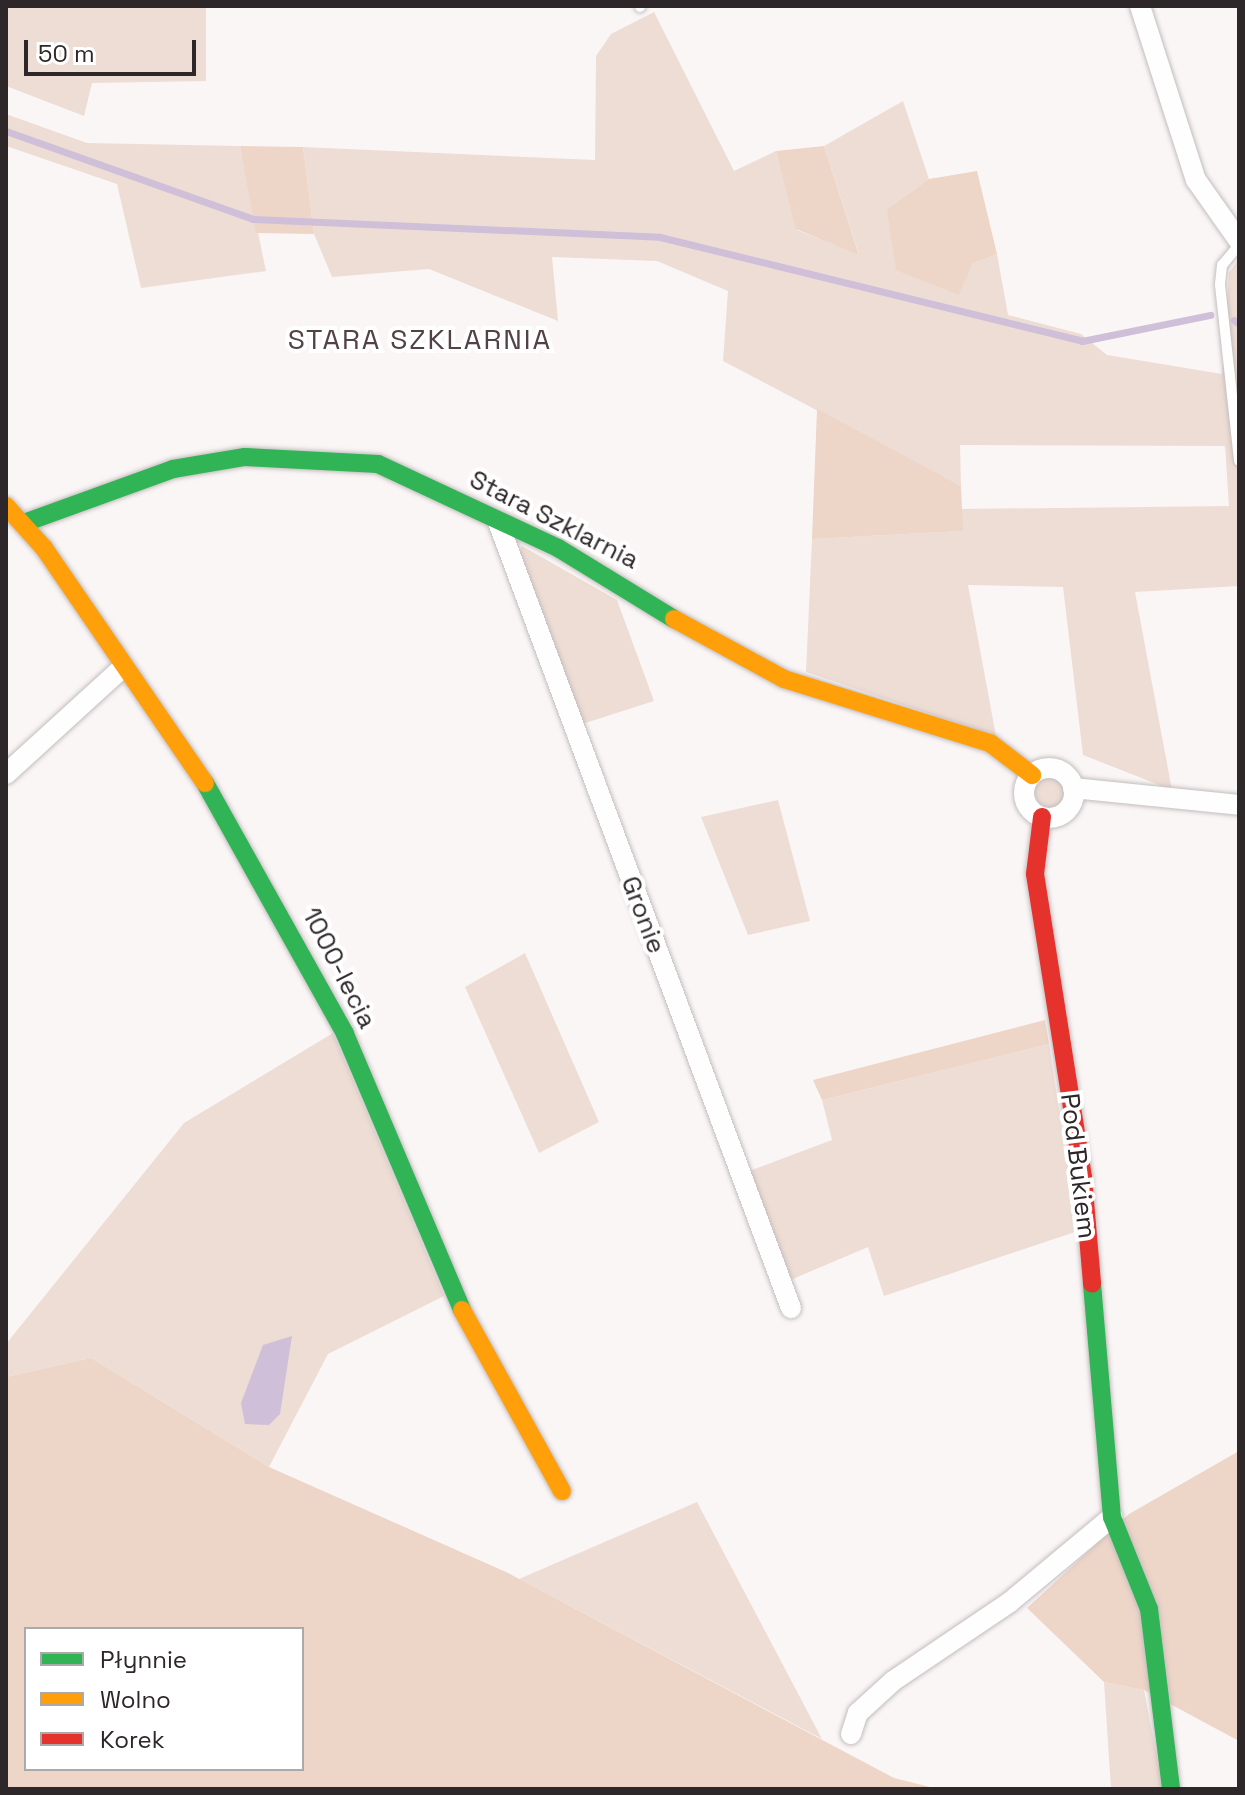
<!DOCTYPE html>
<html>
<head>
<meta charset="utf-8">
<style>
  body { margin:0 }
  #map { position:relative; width:1245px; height:1795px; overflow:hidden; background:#fbf6f6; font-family:"Space Grotesk",sans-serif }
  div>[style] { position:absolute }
  .green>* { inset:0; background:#eeddd4 }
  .round { border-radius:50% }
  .forest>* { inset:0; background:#edd5c7 }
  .water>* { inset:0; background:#cfbfd9 }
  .stream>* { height:7px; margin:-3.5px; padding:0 3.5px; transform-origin:3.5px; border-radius:3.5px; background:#cfbfd9 }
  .roads { filter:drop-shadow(0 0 2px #c3bdbe) drop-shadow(0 0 2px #c3bdbe) }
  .lane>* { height:10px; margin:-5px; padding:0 5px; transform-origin:5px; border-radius:5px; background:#fefefe }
  .street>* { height:20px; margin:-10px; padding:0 10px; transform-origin:10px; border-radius:10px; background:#fefefe }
  .street>.ring { margin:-10px; padding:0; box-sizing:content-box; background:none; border:20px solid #fefefe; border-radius:50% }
  .fast>* { height:18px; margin:-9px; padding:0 9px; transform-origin:9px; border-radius:9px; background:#30b455 }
  .slow>* { height:18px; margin:-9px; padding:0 9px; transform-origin:9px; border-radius:9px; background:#ff9f0a }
  .jam>* { height:18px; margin:-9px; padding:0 9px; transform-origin:9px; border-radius:9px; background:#e5322d }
  span { translate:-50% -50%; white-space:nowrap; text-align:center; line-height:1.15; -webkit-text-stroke:8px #fff; paint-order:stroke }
  .street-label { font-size:26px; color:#2e2729 }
  .neighbourhood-label { font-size:28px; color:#524246; letter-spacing:2px }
  .frame { position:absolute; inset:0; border:8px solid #2e2729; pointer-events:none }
  .legend { position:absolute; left:24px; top:1627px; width:280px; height:144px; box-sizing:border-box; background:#fff; border:2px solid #aba9a9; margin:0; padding:10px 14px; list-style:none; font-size:24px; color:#2e2729 }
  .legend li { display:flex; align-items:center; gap:16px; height:40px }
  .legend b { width:40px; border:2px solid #aba9a9 }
  .scale { position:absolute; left:24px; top:40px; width:172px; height:36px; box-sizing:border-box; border:4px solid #2e2729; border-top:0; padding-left:10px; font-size:24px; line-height:28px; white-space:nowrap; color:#2e2729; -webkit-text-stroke:6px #fff; paint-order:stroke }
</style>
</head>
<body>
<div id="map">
  <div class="green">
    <div style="clip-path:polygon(6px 6px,206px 6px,206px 81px,92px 83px,84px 116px,6px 86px)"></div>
    <div style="clip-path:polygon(654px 12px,734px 171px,776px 151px,797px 230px,859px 254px,824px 146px,903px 101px,929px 179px,887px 209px,972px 264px,997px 254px,1008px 315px,1081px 334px,1107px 355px,1222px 374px,1229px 273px,1239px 258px,1239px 586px,1135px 592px,1172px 790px,1083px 755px,1063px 587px,968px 585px,996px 736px,806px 672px,812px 539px,962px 531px,962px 509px,1229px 506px,1225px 446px,960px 445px,961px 486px,723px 361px,728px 291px,657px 261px,552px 257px,558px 321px,429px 269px,332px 277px,314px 234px,303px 147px,595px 160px,596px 56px,611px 34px)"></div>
    <div style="clip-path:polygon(6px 114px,87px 143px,240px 146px,266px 271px,141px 288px,117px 184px,6px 146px)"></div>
    <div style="clip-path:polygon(522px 546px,617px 600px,654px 701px,579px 725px,518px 557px)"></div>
    <div class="round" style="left:1035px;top:776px;width:32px;height:32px"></div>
    <div style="clip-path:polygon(778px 800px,810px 921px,748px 935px,701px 817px)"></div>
    <div style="clip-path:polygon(525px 953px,599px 1122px,539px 1153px,465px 987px)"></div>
    <div style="clip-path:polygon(333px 1033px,444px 1296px,328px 1354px,269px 1467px,91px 1358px,6px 1377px,6px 1344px,184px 1123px)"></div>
    <div style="clip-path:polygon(1049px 1044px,1078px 1231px,884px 1296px,868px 1247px,788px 1281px,747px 1172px,832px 1140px,822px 1100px)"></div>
    <div style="clip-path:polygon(697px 1502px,822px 1739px,519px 1579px)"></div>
    <div style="clip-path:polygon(1104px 1682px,1144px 1690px,1163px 1789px,1111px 1789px)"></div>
  </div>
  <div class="forest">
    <div style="clip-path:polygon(240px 146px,303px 147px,314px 234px,256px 233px)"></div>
    <div style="clip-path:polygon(824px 146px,859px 255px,796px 229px,776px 151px)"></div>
    <div style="clip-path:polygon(977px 171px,997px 254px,972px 264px,959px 295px,896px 270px,887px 209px,929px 179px)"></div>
    <div style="clip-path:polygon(817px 409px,961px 486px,963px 531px,812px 539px)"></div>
    <div style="clip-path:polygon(1045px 1020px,1049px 1044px,822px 1100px,813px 1080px)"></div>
    <div style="clip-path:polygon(evenodd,91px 1358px,269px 1467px,506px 1572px,894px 1778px,938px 1789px,6px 1789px,6px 1377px,91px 1358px,302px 1629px,302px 1769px,26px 1769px,26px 1629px,302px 1629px)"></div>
    <div style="clip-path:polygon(1239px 1451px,1239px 1741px,1144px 1690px,1104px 1682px,1027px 1608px,1129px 1514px)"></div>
  </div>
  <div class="water">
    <div style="clip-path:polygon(292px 1336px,280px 1414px,269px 1425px,245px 1424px,241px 1403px,263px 1345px)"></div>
  </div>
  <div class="stream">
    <div style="left:6px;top:131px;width:262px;rotate:19.6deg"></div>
    <div style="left:253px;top:219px;width:407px;rotate:2.5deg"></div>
    <div style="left:660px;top:237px;width:435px;rotate:13.8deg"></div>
    <div style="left:1082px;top:341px;width:131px;rotate:-11.5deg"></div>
    <div style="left:1234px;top:320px;width:6px;rotate:39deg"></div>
  </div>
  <div class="roads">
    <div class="lane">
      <div style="left:640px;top:7px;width:1px;rotate:-45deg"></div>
      <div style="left:1239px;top:245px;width:26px;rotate:130deg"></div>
      <div style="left:1222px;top:265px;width:20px;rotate:96deg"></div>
      <div style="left:1220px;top:285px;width:177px;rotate:83.8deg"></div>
    </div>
    <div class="street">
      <div style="left:1140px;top:6px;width:183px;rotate:72.2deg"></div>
      <div style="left:1196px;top:180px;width:75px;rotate:54.8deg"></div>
      <div style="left:498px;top:522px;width:839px;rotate:69.56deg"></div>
      <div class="ring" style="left:1024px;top:768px;width:30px;height:30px"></div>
      <div style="left:6px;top:774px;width:159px;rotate:-42.4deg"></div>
      <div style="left:1073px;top:788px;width:167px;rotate:5.8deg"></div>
      <div style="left:851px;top:1734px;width:22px;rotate:-72deg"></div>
      <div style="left:858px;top:1713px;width:47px;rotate:-42.4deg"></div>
      <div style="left:893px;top:1681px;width:141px;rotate:-34deg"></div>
      <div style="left:1010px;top:1602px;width:133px;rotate:-39.8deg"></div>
    </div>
    <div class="fast">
      <div style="left:24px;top:523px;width:158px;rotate:-19.9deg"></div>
      <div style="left:173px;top:469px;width:73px;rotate:-9.5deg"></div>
      <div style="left:245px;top:457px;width:133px;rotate:3deg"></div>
      <div style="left:378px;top:464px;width:199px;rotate:25deg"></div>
      <div style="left:558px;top:548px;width:136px;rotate:31.5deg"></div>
      <div style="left:205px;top:783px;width:287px;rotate:60.8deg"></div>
      <div style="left:345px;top:1034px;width:300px;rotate:67deg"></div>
      <div style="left:1092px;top:1284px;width:234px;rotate:85.1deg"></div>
      <div style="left:1112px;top:1517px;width:99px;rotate:68.1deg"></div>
      <div style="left:1149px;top:1609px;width:181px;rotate:83deg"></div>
    </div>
    <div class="slow">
      <div style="left:6px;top:506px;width:57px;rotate:47.9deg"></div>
      <div style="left:44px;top:548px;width:285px;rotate:55.6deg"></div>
      <div style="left:674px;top:619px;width:125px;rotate:28.6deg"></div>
      <div style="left:784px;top:679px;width:216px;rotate:17.3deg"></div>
      <div style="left:990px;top:743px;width:53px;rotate:37.3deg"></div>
      <div style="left:462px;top:1310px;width:207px;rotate:61.1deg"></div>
    </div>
    <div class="jam">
      <div style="left:1042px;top:817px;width:57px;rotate:97deg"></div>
      <div style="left:1035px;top:874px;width:308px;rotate:81deg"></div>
      <div style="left:1083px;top:1178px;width:106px;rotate:85.1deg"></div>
    </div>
  </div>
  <div class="street-label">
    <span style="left:554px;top:520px;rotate:27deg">Stara Szklarnia</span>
    <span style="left:643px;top:915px;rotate:69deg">Gronie</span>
    <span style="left:339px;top:968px;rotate:63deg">1000-lecia</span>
    <span style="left:1078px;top:1166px;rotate:83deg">Pod Bukiem</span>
  </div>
  <div class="neighbourhood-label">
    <span style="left:420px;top:339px">STARA SZKLARNIA</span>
  </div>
  <div class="frame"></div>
  <ul class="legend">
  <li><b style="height:10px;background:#30b455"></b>Płynnie</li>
  <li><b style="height:10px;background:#ff9f0a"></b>Wolno</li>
  <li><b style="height:10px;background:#e5322d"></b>Korek</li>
  </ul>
  <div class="scale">50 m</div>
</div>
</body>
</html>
